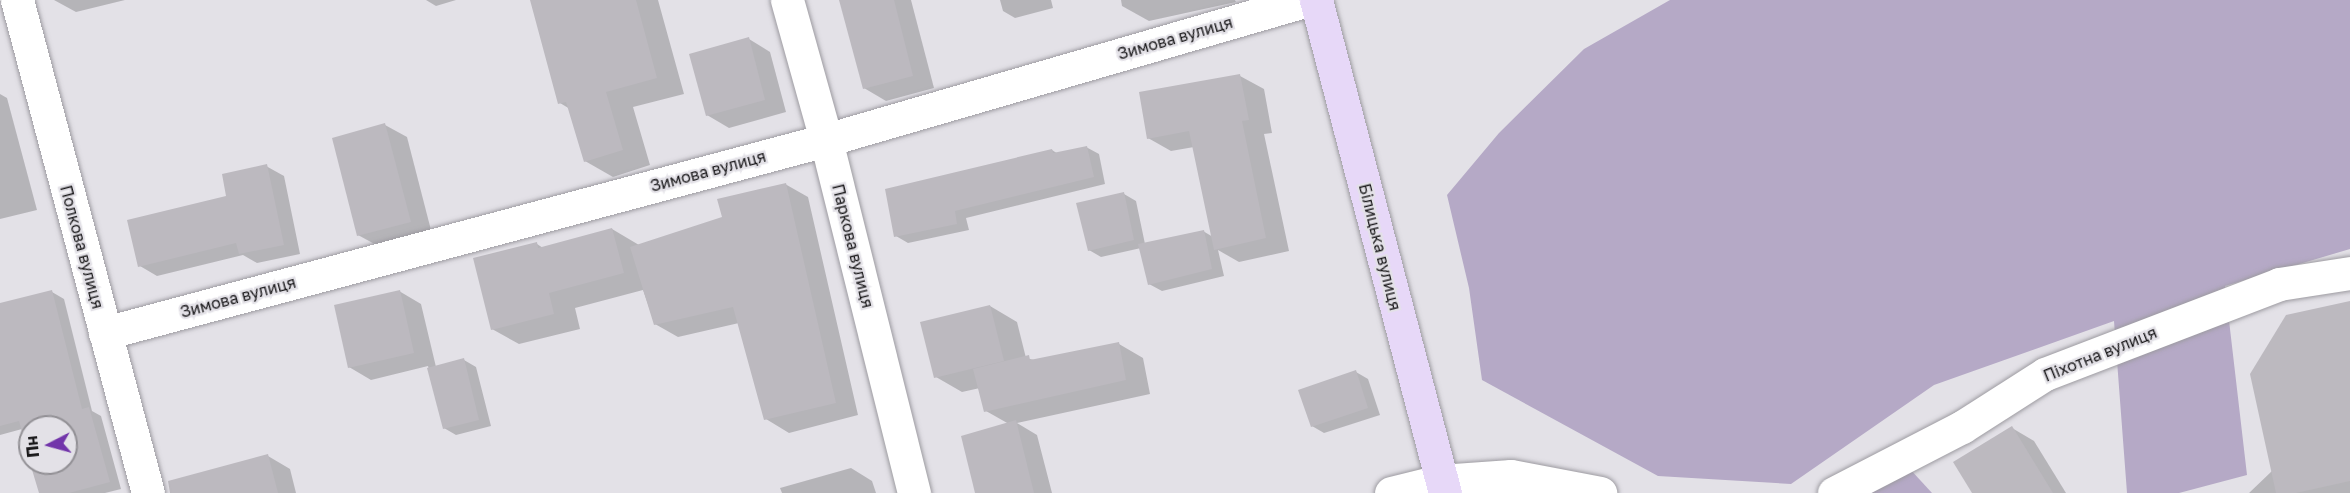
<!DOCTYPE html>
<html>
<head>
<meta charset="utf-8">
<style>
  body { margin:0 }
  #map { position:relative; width:2350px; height:493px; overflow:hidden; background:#e3e1e7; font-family:"Golos Text",sans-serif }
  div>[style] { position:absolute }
  .forest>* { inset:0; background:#b5a9c6 }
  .shadow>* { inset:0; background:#0003 }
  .building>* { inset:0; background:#bcb9bf }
  .roads { filter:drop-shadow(0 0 2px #9d9ba1) drop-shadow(0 0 2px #9d9ba1) }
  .street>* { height:33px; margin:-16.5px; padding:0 16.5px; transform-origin:16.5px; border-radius:16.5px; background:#fff }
  .secondary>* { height:33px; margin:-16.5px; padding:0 16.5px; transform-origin:16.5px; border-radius:16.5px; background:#e7d8f8 }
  span { translate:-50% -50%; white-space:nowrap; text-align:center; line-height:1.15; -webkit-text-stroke:4.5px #e3e1e7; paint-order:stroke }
  .street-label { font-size:16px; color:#181719 }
  .north { position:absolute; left:18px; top:415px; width:60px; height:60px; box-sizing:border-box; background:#e3e1e7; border:2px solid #929095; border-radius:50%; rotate:264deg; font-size:16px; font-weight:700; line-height:24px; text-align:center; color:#181719 }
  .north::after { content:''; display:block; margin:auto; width:21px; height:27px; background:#7235aa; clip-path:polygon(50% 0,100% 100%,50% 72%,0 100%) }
</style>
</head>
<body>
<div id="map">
  <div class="forest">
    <div style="clip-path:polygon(1670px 0,2350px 0,2350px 249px,2225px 286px,2247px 475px,2179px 493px,2127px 493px,2114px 321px,1934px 385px,1791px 484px,1658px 476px,1482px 380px,1469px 288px,1447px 195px,1499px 133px,1584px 49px)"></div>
    <div style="clip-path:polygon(1909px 468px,1932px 493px,1856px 493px)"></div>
  </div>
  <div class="shadow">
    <div style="clip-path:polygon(54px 0,125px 0,76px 12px)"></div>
    <div style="clip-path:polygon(426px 0,456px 0,436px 6px)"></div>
    <div style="clip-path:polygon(540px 0,658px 0,684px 94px,633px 107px,650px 165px,613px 177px,585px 161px,570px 109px,560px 103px)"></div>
    <div style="clip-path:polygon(841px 0,911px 0,934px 88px,886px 101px,864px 88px)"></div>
    <div style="clip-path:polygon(1000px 0,1051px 0,1053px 8px,1015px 18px,1003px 11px)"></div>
    <div style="clip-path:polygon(1121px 0,1235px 0,1236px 2px,1149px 21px,1122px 6px)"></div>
    <div style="clip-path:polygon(749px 39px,770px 52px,786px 112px,729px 128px,707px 115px)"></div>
    <div style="clip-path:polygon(1240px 76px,1264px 89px,1272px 133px,1264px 134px,1289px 251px,1239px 262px,1218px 250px,1224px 276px,1162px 291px,1149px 284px,1141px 248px,1101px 257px,1089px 250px,1124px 194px,1136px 201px,1145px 244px,1203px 231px,1213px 237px,1194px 147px,1171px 151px,1148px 138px)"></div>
    <div style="clip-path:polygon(0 94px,7px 98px,37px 210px,0 219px)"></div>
    <div style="clip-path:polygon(385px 125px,407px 137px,432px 234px,380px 247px,358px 235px)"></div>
    <div style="clip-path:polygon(1086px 147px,1099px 154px,1105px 184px,966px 218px,969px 230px,908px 243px,896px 236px,1052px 150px,1058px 154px)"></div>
    <div style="clip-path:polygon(266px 166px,284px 176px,300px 254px,257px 263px,243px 255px,157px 276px,140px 266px)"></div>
    <div style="clip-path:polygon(785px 184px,808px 197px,858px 415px,789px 433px,766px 419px,739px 323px,678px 337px,655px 324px,643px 290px,575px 308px,580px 329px,519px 344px,492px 329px,537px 244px,543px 248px,612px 229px,639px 245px,724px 218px)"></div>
    <div style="clip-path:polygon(399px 291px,421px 304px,436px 367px,464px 360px,476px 367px,491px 426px,456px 435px,444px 428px,428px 366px,371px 380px,349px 367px)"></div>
    <div style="clip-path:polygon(52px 292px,64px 299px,92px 411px,101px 416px,121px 489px,105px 493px,40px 493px,32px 463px,66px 463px,66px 427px,30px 427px,30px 456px,22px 429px,0 435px,0 305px)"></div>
    <div style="clip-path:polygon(2350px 303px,2350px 493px,2249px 493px,2272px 471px)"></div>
    <div style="clip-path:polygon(990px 306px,1017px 322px,1026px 358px,1034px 360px,1119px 344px,1143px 358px,1150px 394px,1017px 423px,1037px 435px,1052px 493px,976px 493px,1009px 424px,986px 411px,980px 388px,962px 392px,936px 377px)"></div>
    <div style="clip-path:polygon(1356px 372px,1368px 379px,1380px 415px,1324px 433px,1312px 426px)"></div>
    <div style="clip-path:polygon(2012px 428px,2034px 441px,2066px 493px,1974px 493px)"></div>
    <div style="clip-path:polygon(268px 456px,290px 469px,296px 493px,204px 493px)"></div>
    <div style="clip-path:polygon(851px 468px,872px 481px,876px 493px,782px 493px,780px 488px)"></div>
  </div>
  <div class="building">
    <div style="clip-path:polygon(530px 0,636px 0,657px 78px,606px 92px,623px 150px,584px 162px,566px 102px,558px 104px)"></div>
    <div style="clip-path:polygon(839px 0,894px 0,913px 76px,863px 89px)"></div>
    <div style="clip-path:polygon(749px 37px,765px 100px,706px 116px,689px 54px)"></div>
    <div style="clip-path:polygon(1240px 74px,1249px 120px,1242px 121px,1266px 238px,1214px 250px,1189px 131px,1147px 139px,1139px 92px)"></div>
    <div style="clip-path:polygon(385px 123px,411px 222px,357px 236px,332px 138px)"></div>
    <div style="clip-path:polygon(1087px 146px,1094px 177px,955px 211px,957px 224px,894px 237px,885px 189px,1052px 149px,1053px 153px)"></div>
    <div style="clip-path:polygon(267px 164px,284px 245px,239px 254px,236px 243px,138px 267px,127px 220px,226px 196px,222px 174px)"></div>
    <div style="clip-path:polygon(786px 183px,836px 403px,764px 420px,733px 307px,654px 325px,630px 247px,722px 217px,717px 199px)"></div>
    <div style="clip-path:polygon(1124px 192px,1134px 240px,1088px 251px,1076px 203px)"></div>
    <div style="clip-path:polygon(612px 228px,624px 273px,549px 293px,554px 314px,491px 330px,473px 258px,537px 242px,538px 248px)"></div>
    <div style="clip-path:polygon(1204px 230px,1212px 269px,1148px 285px,1138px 244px)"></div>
    <div style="clip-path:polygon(52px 290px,82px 409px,89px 407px,110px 482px,69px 493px,39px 493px,30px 463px,66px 463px,66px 427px,30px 427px,30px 462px,19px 421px,0 426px,0 303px)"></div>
    <div style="clip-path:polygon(400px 290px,414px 353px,348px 368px,334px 305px)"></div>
    <div style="clip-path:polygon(2350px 301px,2350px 481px,2296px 493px,2276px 493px,2250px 374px,2286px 315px)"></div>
    <div style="clip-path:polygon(990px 305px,1004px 361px,934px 378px,920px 322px)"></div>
    <div style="clip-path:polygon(1119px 342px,1126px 380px,984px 412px,973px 369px,1029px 355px,1030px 360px)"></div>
    <div style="clip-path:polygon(464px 358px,479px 420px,443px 429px,427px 368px)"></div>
    <div style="clip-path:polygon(1356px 370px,1368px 408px,1311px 427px,1298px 390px)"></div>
    <div style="clip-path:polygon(1016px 420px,1034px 493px,975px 493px,961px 436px)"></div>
    <div style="clip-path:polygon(2012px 426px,2053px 493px,1972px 493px,1953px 462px)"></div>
    <div style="clip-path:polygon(268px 454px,278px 493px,170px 493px,168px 481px)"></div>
  </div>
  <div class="roads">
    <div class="street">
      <div style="left:17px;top:0;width:510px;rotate:75.12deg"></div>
      <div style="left:787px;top:0;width:145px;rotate:74.4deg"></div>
      <div style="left:826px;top:140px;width:364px;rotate:76deg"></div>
      <div style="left:105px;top:333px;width:746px;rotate:-14.99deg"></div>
      <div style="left:826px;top:140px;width:502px;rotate:-16.2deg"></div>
      <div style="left:1391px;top:493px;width:50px;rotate:-13.8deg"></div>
      <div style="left:1440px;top:481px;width:71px;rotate:-4deg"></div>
      <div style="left:1511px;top:476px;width:91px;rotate:10.8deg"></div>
      <div style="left:1834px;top:493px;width:144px;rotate:-27.3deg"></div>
      <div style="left:1962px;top:427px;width:98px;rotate:-32.6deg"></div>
      <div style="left:2045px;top:374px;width:251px;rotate:-21deg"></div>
      <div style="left:2279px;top:284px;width:72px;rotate:-8.8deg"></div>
    </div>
    <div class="secondary">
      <div style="left:1316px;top:0;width:510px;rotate:75.34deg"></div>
    </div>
  </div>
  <div class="street-label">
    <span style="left:1175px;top:38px;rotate:-16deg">Зимова вулиця</span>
    <span style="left:708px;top:171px;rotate:-15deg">Зимова вулиця</span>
    <span style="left:853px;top:246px;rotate:76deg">Паркова вулиця</span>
    <span style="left:82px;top:247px;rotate:75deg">Полкова вулиця</span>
    <span style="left:1380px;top:247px;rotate:76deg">Білицька вулиця</span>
    <span style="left:238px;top:297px;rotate:-15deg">Зимова вулиця</span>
    <span style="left:2100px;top:354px;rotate:-22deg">Піхотна вулиця</span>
  </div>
  <div class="north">Пн</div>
</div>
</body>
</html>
